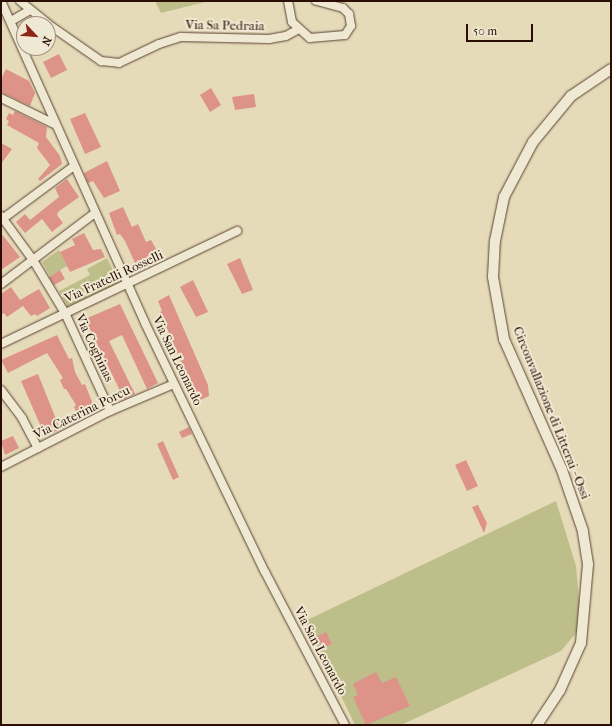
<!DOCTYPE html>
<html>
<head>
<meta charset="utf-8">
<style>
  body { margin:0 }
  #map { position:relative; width:612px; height:726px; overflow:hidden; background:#e6dbb9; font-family:"IM FELL French Canon",serif }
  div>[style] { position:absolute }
  .green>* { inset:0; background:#bdbe8a }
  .building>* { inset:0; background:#dd9387 }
  .roads { filter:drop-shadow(0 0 1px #5a4232) drop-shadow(0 0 1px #5a4232) }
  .minor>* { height:8px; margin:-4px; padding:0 4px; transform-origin:4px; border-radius:4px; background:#efe8d2 }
  .tertiary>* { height:10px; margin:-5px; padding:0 5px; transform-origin:5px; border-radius:5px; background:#efe8d2 }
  span { translate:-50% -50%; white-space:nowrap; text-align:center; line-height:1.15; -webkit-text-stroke:4px #efe8d2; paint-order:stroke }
  .street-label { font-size:13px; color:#2b0f05 }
  .frame { position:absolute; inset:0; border:2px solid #2b0f05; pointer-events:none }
  .north { position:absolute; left:16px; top:16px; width:40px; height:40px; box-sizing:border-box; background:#efe8d2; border:1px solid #a19180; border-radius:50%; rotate:116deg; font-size:11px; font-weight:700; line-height:16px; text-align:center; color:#2b0f05 }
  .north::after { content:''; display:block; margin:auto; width:14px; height:18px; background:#8f2418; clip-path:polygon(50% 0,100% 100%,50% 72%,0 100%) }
  .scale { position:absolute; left:466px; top:24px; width:67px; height:18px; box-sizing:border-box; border:2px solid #2b0f05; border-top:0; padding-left:5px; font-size:12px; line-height:14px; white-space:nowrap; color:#2b0f05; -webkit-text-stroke:3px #efe8d2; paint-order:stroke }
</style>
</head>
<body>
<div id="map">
  <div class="green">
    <div style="clip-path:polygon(155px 1px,209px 1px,161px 13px)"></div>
    <div style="clip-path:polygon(59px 250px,67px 266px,50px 276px,42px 262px)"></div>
    <div style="clip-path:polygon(107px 258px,119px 283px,68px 307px,59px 291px,90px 275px,87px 269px)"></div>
    <div style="clip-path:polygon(556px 501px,576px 566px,580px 611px,577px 632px,561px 651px,401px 725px,355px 725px,305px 621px)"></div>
  </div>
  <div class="building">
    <div style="clip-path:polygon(59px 54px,67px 70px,51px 78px,43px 62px)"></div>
    <div style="clip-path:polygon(6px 69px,29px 81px,35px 93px,30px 106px,1px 92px,1px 79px)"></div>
    <div style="clip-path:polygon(211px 88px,221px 105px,210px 112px,200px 95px)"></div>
    <div style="clip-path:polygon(254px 94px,256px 107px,235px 110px,232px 97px)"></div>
    <div style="clip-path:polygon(15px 111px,47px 127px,46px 137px,60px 156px,62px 164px,40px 181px,38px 179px,50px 165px,37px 148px,39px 143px,7px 125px,9px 121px,6px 119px,9px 113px,13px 115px)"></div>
    <div style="clip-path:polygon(85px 113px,101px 147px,85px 154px,70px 119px)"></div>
    <div style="clip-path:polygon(1px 143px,12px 149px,1px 164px)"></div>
    <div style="clip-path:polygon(107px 161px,120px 191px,104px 198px,93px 181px,88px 183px,84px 173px)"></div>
    <div style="clip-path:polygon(67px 179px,79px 197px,58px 212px,57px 215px,63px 223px,52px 232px,42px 219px,25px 233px,16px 222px,25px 214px,30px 220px,59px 197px,55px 188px)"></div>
    <div style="clip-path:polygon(123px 207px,132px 227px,138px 224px,146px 242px,151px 240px,159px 254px,136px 265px,125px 241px,120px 234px,117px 235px,109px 213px)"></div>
    <div style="clip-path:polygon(1px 233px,20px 257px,1px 270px)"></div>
    <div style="clip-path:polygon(84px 233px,93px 250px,101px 249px,105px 257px,70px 272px,60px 252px,75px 245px,72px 239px)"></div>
    <div style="clip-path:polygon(240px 258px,253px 290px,242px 294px,227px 264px)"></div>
    <div style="clip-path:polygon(60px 270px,65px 279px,54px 285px,49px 277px)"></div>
    <div style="clip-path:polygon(193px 280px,208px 312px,196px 317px,180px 287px)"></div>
    <div style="clip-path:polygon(11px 287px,20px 300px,39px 289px,50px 308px,37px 316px,35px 314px,31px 316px,23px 306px,7px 317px,4px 313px,1px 315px,1px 294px)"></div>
    <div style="clip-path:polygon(169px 295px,208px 385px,209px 396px,198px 401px,160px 312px,162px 311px,158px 301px)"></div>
    <div style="clip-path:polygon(120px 304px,158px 383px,147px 389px,122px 335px,109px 341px,135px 394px,124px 399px,85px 319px)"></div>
    <div style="clip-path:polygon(57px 335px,69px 359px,72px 358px,75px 372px,82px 385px,85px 384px,96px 412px,80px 419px,74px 407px,76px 405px,66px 389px,64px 389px,60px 380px,63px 378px,47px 353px,8px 373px,1px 360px)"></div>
    <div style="clip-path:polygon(38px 374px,60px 429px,45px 436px,21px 381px)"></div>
    <div style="clip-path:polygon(189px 427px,192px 434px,182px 438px,179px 432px)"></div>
    <div style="clip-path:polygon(13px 436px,19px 448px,5px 455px,1px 441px)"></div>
    <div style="clip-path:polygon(163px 441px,179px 477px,173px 480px,157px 444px)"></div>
    <div style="clip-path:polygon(466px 460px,478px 486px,467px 491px,455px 465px)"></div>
    <div style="clip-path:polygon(478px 505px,487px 523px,484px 533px,472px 507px)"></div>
    <div style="clip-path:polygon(326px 632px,332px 644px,322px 648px,316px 637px)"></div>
    <div style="clip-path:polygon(376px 672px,382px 683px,396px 677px,410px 706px,366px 725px,353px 697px,358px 695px,353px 684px)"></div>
  </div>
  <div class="roads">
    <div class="minor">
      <div style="left:1px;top:1px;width:353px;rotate:65.9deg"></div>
      <div style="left:145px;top:323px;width:276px;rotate:64.3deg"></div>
      <div style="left:265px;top:572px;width:173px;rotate:62.4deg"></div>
      <div style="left:20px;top:1px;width:36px;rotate:39deg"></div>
      <div style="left:288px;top:1px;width:21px;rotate:79deg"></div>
      <div style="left:292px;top:22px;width:24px;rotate:42deg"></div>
      <div style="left:310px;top:38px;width:35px;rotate:-5deg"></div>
      <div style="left:345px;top:35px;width:11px;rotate:-56deg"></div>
      <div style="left:351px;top:26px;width:12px;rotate:-99deg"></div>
      <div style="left:349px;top:14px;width:8px;rotate:-135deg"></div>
      <div style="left:343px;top:8px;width:28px;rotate:-165deg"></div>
      <div style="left:11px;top:21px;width:22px;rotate:-30deg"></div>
      <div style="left:48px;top:24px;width:65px;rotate:34.9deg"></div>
      <div style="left:101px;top:61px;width:18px;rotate:6deg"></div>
      <div style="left:119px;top:63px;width:44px;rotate:-25.4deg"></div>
      <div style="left:159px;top:44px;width:23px;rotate:-18deg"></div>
      <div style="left:181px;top:37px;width:88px;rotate:1.3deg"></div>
      <div style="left:269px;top:39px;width:17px;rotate:-10deg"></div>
      <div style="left:286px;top:36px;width:13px;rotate:-29deg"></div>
      <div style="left:1px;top:98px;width:59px;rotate:26.1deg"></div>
      <div style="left:1px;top:216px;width:54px;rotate:54deg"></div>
      <div style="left:33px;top:260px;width:62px;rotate:58.9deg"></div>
      <div style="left:65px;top:313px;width:108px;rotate:65.3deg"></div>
      <div style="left:1px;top:220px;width:91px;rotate:-36.5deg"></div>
      <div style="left:1px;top:284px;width:118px;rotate:-37.1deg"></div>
      <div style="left:1px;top:344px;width:262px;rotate:-25.6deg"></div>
      <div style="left:1px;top:390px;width:35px;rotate:53deg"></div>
      <div style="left:22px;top:418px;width:34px;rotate:62deg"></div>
      <div style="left:1px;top:467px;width:123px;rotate:-27.2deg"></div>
      <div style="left:110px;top:411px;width:69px;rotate:-22.9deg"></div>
    </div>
    <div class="tertiary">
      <div style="left:537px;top:725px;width:42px;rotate:-56.7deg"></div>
      <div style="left:560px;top:690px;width:51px;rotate:-65.9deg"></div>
      <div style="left:581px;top:643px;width:79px;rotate:-84.9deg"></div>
      <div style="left:588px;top:564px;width:33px;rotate:-99deg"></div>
      <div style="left:583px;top:531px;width:65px;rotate:-109deg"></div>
      <div style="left:562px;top:470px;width:143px;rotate:-113.9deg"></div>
      <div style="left:504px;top:339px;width:63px;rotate:-100.1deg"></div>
      <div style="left:493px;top:277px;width:36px;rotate:-87deg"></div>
      <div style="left:495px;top:241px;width:45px;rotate:-78.4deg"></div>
      <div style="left:504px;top:197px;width:62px;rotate:-62.2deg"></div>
      <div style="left:533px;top:142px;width:60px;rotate:-50.4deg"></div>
      <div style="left:571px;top:96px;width:48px;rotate:-34deg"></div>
    </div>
  </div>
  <div class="street-label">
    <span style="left:225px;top:26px;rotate:1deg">Via Sa Pedraia</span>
    <span style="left:114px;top:277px;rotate:-25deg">Via Fratelli Rosselli</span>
    <span style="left:94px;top:348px;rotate:65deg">Via Coghinas</span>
    <span style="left:177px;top:361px;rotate:64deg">Via San Leonardo</span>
    <span style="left:82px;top:413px;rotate:-26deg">Via Caterina Porcu</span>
    <span style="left:551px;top:413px;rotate:68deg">Circonvallazione di Litterai - Ossi</span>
    <span style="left:320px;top:651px;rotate:62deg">Via San Leonardo</span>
  </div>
  <div class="frame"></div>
  <div class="north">N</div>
  <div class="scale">50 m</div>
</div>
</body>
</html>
